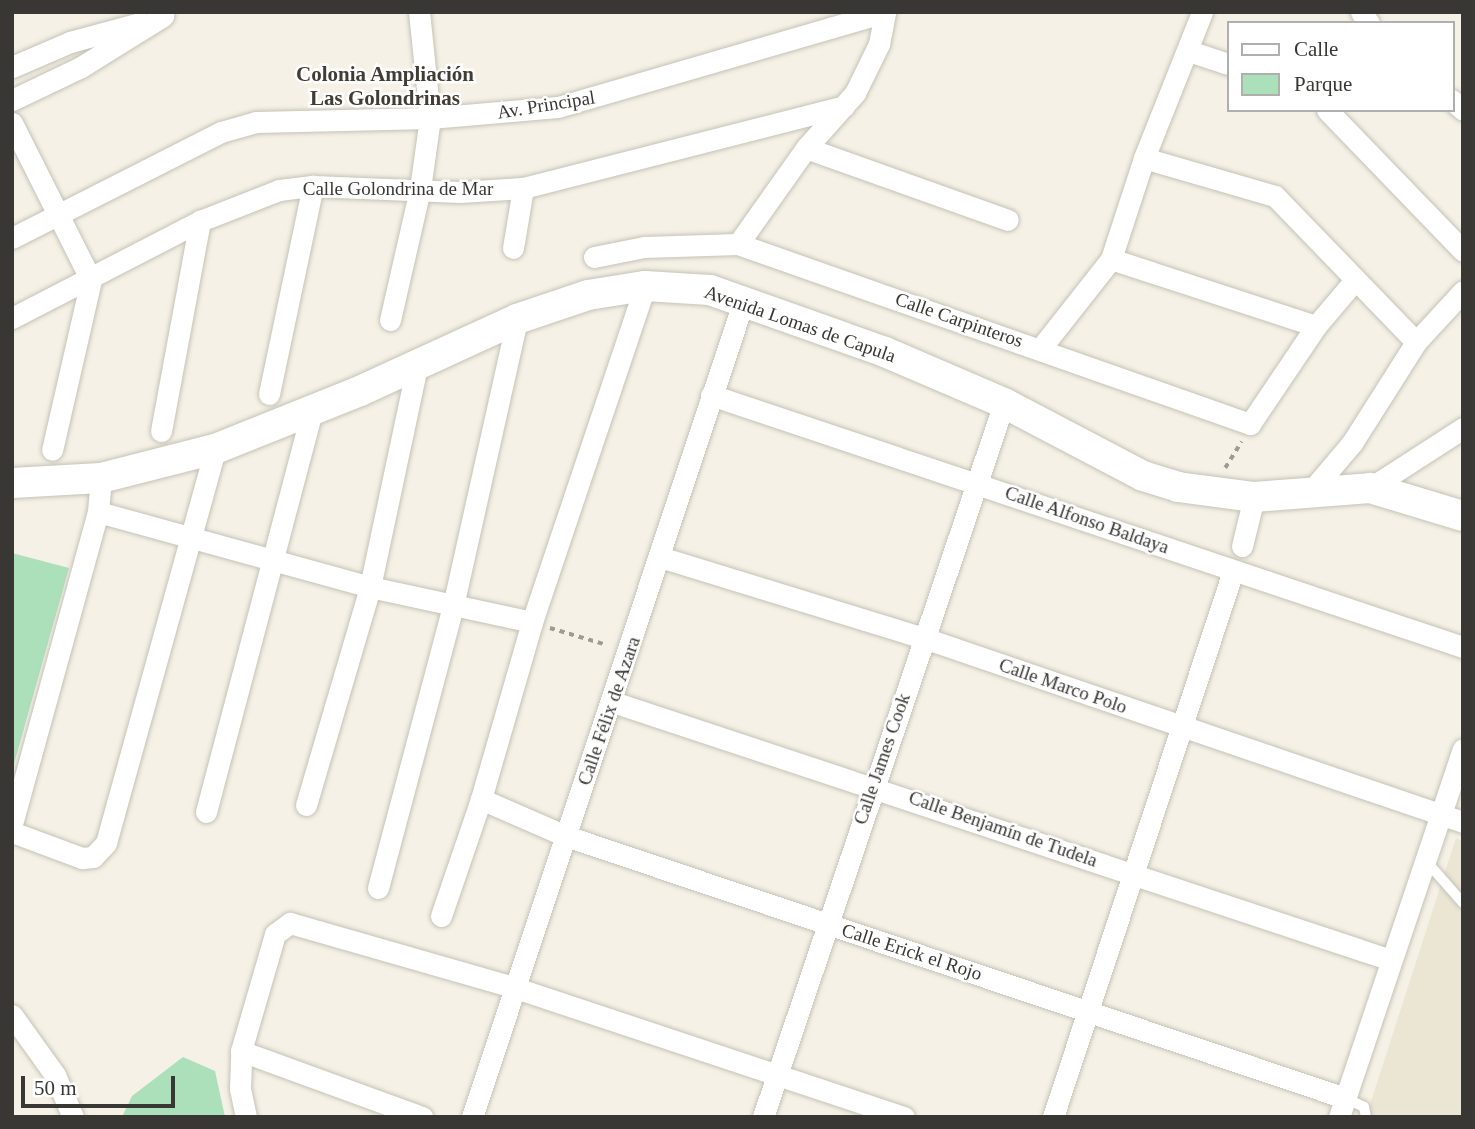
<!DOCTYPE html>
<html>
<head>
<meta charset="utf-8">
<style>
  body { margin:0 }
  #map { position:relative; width:1475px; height:1129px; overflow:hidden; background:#f5f1e6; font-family:Georgia,serif }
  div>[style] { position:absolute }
  .built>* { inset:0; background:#ebe6d4 }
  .green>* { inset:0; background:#ace0ba }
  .path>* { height:3.5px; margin-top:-1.75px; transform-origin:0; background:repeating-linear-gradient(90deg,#9e9b93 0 5px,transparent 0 10px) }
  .roads { filter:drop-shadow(0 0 2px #c5c2b6) drop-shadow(0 0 2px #c5c2b6) }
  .lane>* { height:10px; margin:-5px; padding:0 5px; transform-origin:5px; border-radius:5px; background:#fff }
  .street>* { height:21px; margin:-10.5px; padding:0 10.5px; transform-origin:10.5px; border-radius:10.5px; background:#fff }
  .secondary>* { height:30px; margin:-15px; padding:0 15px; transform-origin:15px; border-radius:15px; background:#fff }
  span { translate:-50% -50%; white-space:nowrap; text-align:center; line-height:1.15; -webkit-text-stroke:5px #fff; paint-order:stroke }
  .street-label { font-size:19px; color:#383733 }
  .neighbourhood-label { font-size:21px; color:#403e34; font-weight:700 }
  .frame { position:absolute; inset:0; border:14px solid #383733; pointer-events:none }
  .legend { position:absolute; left:1227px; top:21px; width:228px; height:91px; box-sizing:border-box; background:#fff; border:2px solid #afafad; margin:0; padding:9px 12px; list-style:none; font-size:21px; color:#383733 }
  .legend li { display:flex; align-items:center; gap:14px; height:35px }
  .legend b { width:35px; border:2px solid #afafad }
  .scale { position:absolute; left:21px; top:1076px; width:154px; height:32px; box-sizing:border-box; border:4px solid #383733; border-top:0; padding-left:9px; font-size:21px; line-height:24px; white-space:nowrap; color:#383733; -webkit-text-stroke:5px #fff; paint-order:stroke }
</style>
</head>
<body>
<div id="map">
  <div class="built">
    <div style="clip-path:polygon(1456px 838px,1463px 841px,1463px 1117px,1366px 1117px)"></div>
  </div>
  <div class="green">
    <div style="clip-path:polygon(12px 553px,69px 568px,12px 771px)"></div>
    <div style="clip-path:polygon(183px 1057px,215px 1071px,225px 1117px,122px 1117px,132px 1096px)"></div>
  </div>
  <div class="path">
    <div style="left:1225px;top:468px;width:31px;rotate:-58deg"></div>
    <div style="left:550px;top:628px;width:59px;rotate:16.6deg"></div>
  </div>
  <div class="roads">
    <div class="lane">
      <div style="left:1426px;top:861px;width:56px;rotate:48.6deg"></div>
      <div style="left:1345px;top:1098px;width:21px;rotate:25deg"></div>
      <div style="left:1364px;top:1107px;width:10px;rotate:79deg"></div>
    </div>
    <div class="street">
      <div style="left:1361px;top:12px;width:14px;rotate:54deg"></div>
      <div style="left:1189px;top:51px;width:41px;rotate:18.4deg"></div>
      <div style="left:12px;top:67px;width:63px;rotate:-23.3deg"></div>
      <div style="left:70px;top:42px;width:73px;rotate:-15.2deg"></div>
      <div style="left:12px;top:100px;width:76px;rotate:-25.6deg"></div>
      <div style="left:81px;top:67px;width:97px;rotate:-31.9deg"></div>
      <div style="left:1452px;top:100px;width:15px;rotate:42deg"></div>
      <div style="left:1327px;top:110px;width:196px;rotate:46deg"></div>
      <div style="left:12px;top:123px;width:176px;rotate:63.3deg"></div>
      <div style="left:91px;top:280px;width:174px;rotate:102.9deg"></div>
      <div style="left:806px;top:148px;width:214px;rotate:19.6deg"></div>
      <div style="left:1144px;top:158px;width:136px;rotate:16.2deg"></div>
      <div style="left:1275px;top:196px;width:203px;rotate:46deg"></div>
      <div style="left:12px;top:238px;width:234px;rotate:-26.9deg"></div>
      <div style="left:221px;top:132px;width:36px;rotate:-16deg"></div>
      <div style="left:256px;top:122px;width:174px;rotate:-1.3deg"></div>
      <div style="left:430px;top:118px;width:128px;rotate:-4.9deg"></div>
      <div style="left:558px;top:107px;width:340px;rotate:-16.2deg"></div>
      <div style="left:738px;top:244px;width:118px;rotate:-54.7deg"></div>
      <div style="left:806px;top:148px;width:74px;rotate:-48.3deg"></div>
      <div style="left:855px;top:93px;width:55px;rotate:-63.9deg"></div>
      <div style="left:879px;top:44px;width:33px;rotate:-79deg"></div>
      <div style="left:513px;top:248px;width:61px;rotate:-80.5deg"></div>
      <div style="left:594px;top:257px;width:51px;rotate:-11.3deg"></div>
      <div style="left:644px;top:247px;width:94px;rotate:-1.8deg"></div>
      <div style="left:738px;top:244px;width:543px;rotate:19.37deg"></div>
      <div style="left:1250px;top:424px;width:118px;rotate:-56deg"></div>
      <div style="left:1316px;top:326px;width:60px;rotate:-49.7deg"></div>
      <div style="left:1111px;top:259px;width:216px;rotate:18.1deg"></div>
      <div style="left:12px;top:318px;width:212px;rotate:-27.3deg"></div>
      <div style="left:200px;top:221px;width:85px;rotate:-21.4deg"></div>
      <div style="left:279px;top:190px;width:34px;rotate:-7deg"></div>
      <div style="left:313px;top:186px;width:147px;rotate:2.3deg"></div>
      <div style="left:460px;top:192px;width:63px;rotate:-3.6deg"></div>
      <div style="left:523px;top:188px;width:331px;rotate:-14.3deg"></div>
      <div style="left:390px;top:320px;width:134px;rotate:-77.1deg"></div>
      <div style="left:420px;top:189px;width:72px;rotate:-82deg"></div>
      <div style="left:430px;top:118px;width:107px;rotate:-95.9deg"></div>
      <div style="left:1041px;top:348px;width:113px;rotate:-51.8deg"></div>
      <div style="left:1111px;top:259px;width:106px;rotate:-71.9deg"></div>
      <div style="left:1144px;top:158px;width:157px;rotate:-68.3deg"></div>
      <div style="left:269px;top:394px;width:213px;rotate:-78.1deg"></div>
      <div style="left:711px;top:395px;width:793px;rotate:18.53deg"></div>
      <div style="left:161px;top:431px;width:214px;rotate:-79.5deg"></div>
      <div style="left:1370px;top:488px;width:111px;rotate:-32.8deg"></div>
      <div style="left:1307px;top:496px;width:70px;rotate:-49.7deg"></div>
      <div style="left:1352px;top:443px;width:120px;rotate:-57.6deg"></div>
      <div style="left:1416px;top:342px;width:69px;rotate:-47.3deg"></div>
      <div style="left:98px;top:512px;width:282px;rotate:15.4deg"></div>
      <div style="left:370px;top:587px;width:166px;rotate:12.2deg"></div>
      <div style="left:1242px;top:546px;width:50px;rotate:-76.2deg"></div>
      <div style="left:660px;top:557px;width:276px;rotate:17.1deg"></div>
      <div style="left:924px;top:638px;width:570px;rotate:18.85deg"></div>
      <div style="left:613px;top:702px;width:820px;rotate:18.35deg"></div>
      <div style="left:481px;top:799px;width:93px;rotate:23.5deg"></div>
      <div style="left:566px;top:836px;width:822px;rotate:18.59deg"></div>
      <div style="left:306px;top:805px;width:227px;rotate:-73.6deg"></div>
      <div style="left:370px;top:587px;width:230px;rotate:-78deg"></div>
      <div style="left:206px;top:812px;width:415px;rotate:-75.2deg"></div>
      <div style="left:12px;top:824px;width:324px;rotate:-74.6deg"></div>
      <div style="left:98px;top:512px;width:34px;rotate:-85deg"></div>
      <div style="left:12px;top:832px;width:75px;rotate:20.4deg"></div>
      <div style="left:82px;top:858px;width:11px;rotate:-5deg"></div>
      <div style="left:93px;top:857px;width:19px;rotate:-47deg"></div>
      <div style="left:106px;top:843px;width:409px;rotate:-74.5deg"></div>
      <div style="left:378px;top:888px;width:292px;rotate:-75.1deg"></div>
      <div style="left:453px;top:606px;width:294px;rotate:-77.4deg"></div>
      <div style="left:441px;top:916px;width:124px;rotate:-71.1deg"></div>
      <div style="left:481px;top:799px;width:184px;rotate:-73.9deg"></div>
      <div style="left:532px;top:622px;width:354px;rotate:-71.4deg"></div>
      <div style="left:12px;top:1015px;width:74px;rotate:54.4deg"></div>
      <div style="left:55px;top:1075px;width:46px;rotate:66.8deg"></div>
      <div style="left:241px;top:1051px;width:193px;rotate:20deg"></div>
      <div style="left:246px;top:1117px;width:29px;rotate:-102deg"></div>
      <div style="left:240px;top:1089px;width:38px;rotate:-88deg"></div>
      <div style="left:241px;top:1051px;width:122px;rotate:-73.8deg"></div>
      <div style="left:275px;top:934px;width:19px;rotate:-36deg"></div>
      <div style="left:290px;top:923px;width:232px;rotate:16deg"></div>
      <div style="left:513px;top:987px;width:412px;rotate:18.4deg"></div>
      <div style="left:472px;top:1117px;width:858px;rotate:-71.59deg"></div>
      <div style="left:763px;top:1117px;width:754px;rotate:-71.35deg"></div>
      <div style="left:1053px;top:1117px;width:575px;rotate:-71.75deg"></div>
      <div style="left:1339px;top:1117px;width:388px;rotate:-71.4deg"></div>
    </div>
    <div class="secondary">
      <div style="left:12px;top:483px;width:89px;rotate:-3.2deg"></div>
      <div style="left:101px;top:478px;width:118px;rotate:-14.3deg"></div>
      <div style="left:215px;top:449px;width:156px;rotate:-21.8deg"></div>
      <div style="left:360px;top:391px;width:173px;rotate:-24.6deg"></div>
      <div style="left:517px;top:319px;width:75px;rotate:-18.7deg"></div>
      <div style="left:588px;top:295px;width:58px;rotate:-9deg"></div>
      <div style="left:645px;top:286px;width:65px;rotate:3.5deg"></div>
      <div style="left:710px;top:290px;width:186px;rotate:19.5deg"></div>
      <div style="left:885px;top:352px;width:129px;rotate:23.2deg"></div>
      <div style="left:1004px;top:403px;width:157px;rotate:27.7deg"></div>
      <div style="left:1143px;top:476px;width:37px;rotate:17deg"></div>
      <div style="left:1178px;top:487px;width:77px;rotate:7.5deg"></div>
      <div style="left:1254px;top:497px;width:116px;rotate:-4.4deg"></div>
      <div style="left:1370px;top:488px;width:97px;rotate:16.8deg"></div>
    </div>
  </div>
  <div class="street-label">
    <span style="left:546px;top:105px;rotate:-9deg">Av. Principal</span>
    <span style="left:398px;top:189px">Calle Golondrina de Mar</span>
    <span style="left:959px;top:320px;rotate:19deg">Calle Carpinteros</span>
    <span style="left:800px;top:324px;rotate:19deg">Avenida Lomas de Capula</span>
    <span style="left:1087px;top:520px;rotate:19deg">Calle Alfonso Baldaya</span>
    <span style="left:1063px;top:686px;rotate:19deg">Calle Marco Polo</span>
    <span style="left:609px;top:711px;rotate:-71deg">Calle Félix de Azara</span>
    <span style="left:882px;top:759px;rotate:-71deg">Calle James Cook</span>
    <span style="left:1003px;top:829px;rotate:19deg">Calle Benjamín de Tudela</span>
    <span style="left:912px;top:952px;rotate:18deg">Calle Erick el Rojo</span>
  </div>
  <div class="neighbourhood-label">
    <span style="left:385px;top:86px">Colonia Ampliación<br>Las Golondrinas</span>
  </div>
  <div class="frame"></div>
  <ul class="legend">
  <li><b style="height:9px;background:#fff"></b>Calle</li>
  <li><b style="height:19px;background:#ace0ba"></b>Parque</li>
  </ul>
  <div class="scale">50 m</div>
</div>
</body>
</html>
